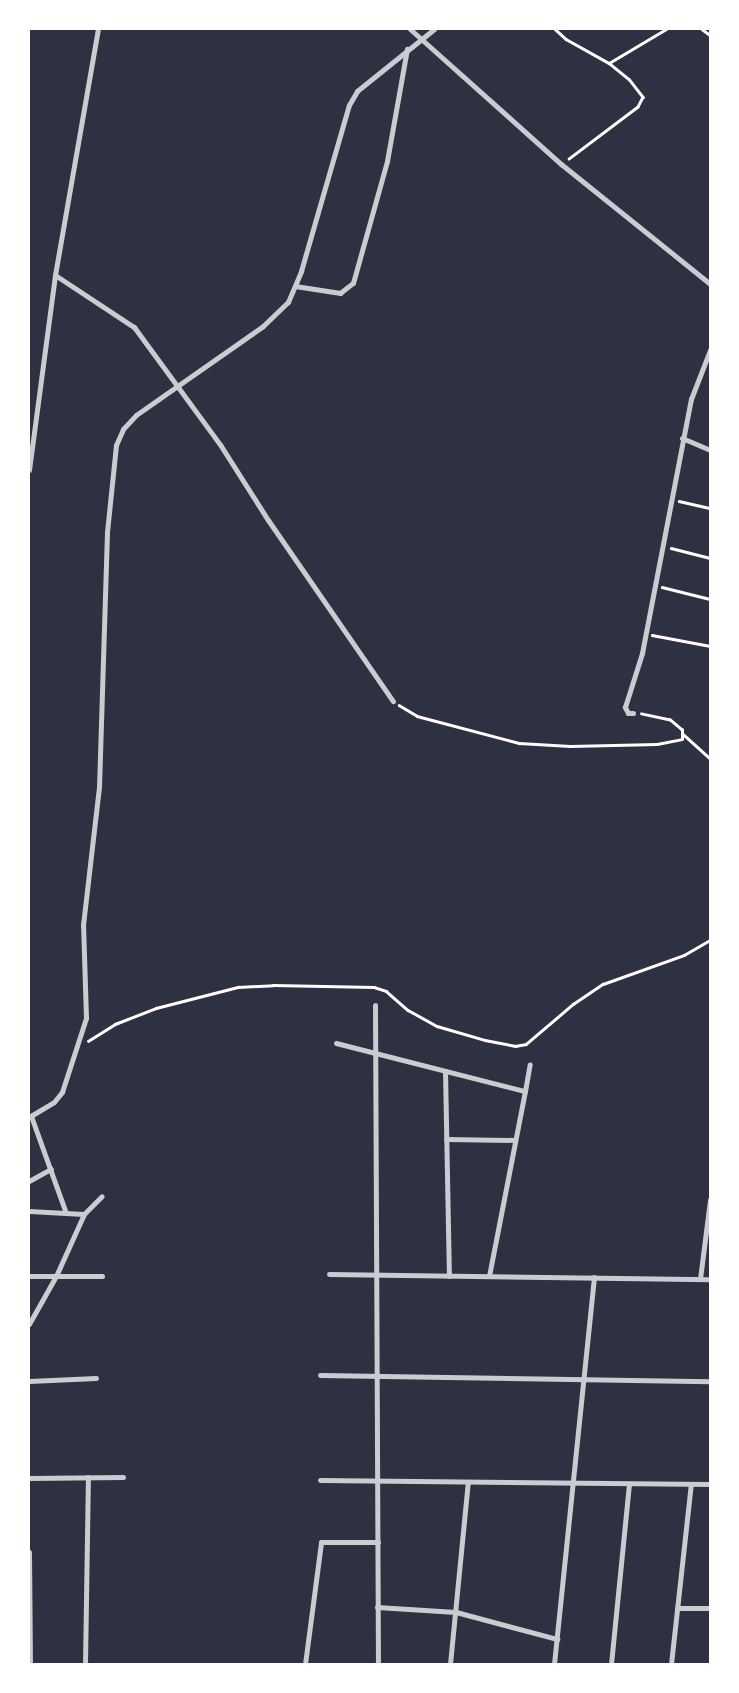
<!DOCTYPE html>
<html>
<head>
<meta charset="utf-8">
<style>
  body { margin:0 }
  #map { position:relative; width:739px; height:1693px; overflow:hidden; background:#2d3142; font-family:Helvetica,sans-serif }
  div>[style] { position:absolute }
  .path>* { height:2.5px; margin:-1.25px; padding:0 1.25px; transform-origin:1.25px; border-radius:1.25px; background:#fff }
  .minor>* { height:5px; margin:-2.5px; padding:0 2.5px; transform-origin:2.5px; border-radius:2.5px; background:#caccd0 }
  span { translate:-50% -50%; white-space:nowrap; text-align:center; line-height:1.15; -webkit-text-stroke:4px #fff; paint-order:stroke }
  .frame { position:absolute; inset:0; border:30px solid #fff; pointer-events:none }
</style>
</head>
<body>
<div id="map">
  <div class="path">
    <div style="left:555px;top:29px;width:15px;rotate:42deg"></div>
    <div style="left:566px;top:39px;width:49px;rotate:29.2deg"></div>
    <div style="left:609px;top:63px;width:26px;rotate:39deg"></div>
    <div style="left:629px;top:79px;width:23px;rotate:52deg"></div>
    <div style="left:643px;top:97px;width:11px;rotate:117deg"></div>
    <div style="left:638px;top:107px;width:86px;rotate:143deg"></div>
    <div style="left:702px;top:29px;width:10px;rotate:37deg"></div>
    <div style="left:609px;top:63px;width:66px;rotate:-30.8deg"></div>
    <div style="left:679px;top:501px;width:32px;rotate:13deg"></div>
    <div style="left:671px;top:548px;width:40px;rotate:14.4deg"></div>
    <div style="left:662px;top:587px;width:49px;rotate:14deg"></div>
    <div style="left:652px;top:635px;width:59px;rotate:10.7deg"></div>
    <div style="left:399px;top:705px;width:21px;rotate:31deg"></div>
    <div style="left:417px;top:716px;width:106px;rotate:14.8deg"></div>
    <div style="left:519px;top:743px;width:51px;rotate:3.4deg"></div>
    <div style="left:570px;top:746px;width:87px;rotate:-1.3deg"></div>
    <div style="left:657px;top:744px;width:25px;rotate:-11deg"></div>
    <div style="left:682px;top:739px;width:9px;rotate:-90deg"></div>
    <div style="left:682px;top:730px;width:16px;rotate:-140deg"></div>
    <div style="left:670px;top:720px;width:29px;rotate:-168deg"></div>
    <div style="left:683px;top:734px;width:36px;rotate:42deg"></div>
    <div style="left:88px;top:1041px;width:32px;rotate:-32deg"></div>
    <div style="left:115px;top:1024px;width:44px;rotate:-21.3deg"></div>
    <div style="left:156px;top:1008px;width:85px;rotate:-14.4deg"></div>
    <div style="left:238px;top:987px;width:35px;rotate:-3deg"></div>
    <div style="left:273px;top:985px;width:101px;rotate:1.1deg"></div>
    <div style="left:374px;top:987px;width:13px;rotate:18deg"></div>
    <div style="left:386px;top:991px;width:29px;rotate:41deg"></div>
    <div style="left:408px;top:1010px;width:33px;rotate:29deg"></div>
    <div style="left:437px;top:1026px;width:50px;rotate:16.3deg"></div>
    <div style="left:485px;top:1040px;width:31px;rotate:11deg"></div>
    <div style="left:515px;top:1046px;width:11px;rotate:-10deg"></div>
    <div style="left:526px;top:1044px;width:62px;rotate:-40.4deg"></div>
    <div style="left:573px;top:1004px;width:36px;rotate:-34deg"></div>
    <div style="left:603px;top:984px;width:86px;rotate:-19.7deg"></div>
    <div style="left:684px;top:955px;width:30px;rotate:-30deg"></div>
  </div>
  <div class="minor">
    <div style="left:410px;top:29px;width:203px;rotate:41.8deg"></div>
    <div style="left:561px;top:164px;width:191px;rotate:38.8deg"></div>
    <div style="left:55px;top:275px;width:95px;rotate:33.4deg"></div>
    <div style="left:134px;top:327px;width:147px;rotate:53.8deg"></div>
    <div style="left:221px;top:446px;width:88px;rotate:57.6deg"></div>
    <div style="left:268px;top:520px;width:220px;rotate:55.4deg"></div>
    <div style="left:295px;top:286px;width:46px;rotate:8.8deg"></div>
    <div style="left:340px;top:293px;width:16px;rotate:-38deg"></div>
    <div style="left:353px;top:283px;width:127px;rotate:-74.4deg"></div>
    <div style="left:387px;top:161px;width:114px;rotate:-79.9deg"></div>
    <div style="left:682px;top:438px;width:30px;rotate:23deg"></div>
    <div style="left:29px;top:470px;width:197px;rotate:-82.4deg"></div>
    <div style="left:55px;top:275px;width:250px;rotate:-80.1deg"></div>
    <div style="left:633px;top:713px;width:5px;rotate:180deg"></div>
    <div style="left:628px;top:713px;width:7px;rotate:-117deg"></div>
    <div style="left:625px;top:707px;width:57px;rotate:-72.5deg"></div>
    <div style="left:642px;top:653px;width:259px;rotate:-79.1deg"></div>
    <div style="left:691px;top:399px;width:53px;rotate:-68.8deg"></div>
    <div style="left:375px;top:1005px;width:659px;rotate:89.74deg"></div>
    <div style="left:336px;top:1043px;width:195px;rotate:14.3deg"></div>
    <div style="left:525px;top:1091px;width:27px;rotate:-80deg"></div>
    <div style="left:445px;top:1071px;width:205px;rotate:88.9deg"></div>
    <div style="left:31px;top:1116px;width:103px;rotate:70.2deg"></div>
    <div style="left:29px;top:1117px;width:29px;rotate:-31deg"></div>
    <div style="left:54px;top:1102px;width:13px;rotate:-51deg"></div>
    <div style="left:62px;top:1092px;width:78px;rotate:-72deg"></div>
    <div style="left:86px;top:1018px;width:93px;rotate:-91.8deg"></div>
    <div style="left:83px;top:925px;width:139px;rotate:-83.4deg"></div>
    <div style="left:99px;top:787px;width:255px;rotate:-88.2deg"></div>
    <div style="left:107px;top:532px;width:87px;rotate:-84.1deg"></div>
    <div style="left:116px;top:445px;width:17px;rotate:-66deg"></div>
    <div style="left:123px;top:429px;width:19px;rotate:-47deg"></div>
    <div style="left:136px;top:415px;width:155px;rotate:-35deg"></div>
    <div style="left:263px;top:326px;width:35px;rotate:-44deg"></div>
    <div style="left:288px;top:302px;width:34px;rotate:-67deg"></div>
    <div style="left:301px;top:271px;width:173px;rotate:-73.9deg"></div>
    <div style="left:349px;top:105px;width:16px;rotate:-60deg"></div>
    <div style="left:357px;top:91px;width:99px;rotate:-38.8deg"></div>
    <div style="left:446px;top:1139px;width:69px;rotate:0.8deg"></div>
    <div style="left:29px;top:1181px;width:25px;rotate:-29deg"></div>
    <div style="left:29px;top:1211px;width:55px;rotate:3.1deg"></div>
    <div style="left:329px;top:1274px;width:381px;rotate:0.8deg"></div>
    <div style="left:29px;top:1276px;width:73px"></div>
    <div style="left:489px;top:1276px;width:188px;rotate:-79deg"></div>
    <div style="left:700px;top:1279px;width:80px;rotate:-82.8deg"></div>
    <div style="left:29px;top:1324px;width:55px;rotate:-60.6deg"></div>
    <div style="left:56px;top:1276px;width:68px;rotate:-65.7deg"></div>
    <div style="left:84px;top:1214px;width:25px;rotate:-45deg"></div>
    <div style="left:320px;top:1375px;width:390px;rotate:0.9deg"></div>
    <div style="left:29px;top:1381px;width:67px;rotate:-2.6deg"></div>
    <div style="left:29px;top:1478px;width:94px;rotate:-0.6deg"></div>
    <div style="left:320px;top:1480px;width:390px;rotate:0.6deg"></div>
    <div style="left:29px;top:1552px;width:112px;rotate:89.5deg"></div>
    <div style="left:377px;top:1607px;width:79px;rotate:3.6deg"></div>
    <div style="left:456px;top:1612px;width:105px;rotate:15deg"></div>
    <div style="left:677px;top:1608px;width:33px"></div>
    <div style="left:85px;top:1664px;width:187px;rotate:-89.1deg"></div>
    <div style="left:305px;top:1664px;width:123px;rotate:-82.5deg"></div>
    <div style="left:321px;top:1542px;width:57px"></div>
    <div style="left:450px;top:1664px;width:183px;rotate:-84.4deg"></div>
    <div style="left:554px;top:1664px;width:389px;rotate:-84.1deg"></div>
    <div style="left:611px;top:1664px;width:181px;rotate:-84.3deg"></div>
    <div style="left:671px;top:1664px;width:181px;rotate:-83.7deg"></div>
  </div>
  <div class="frame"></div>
</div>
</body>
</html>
